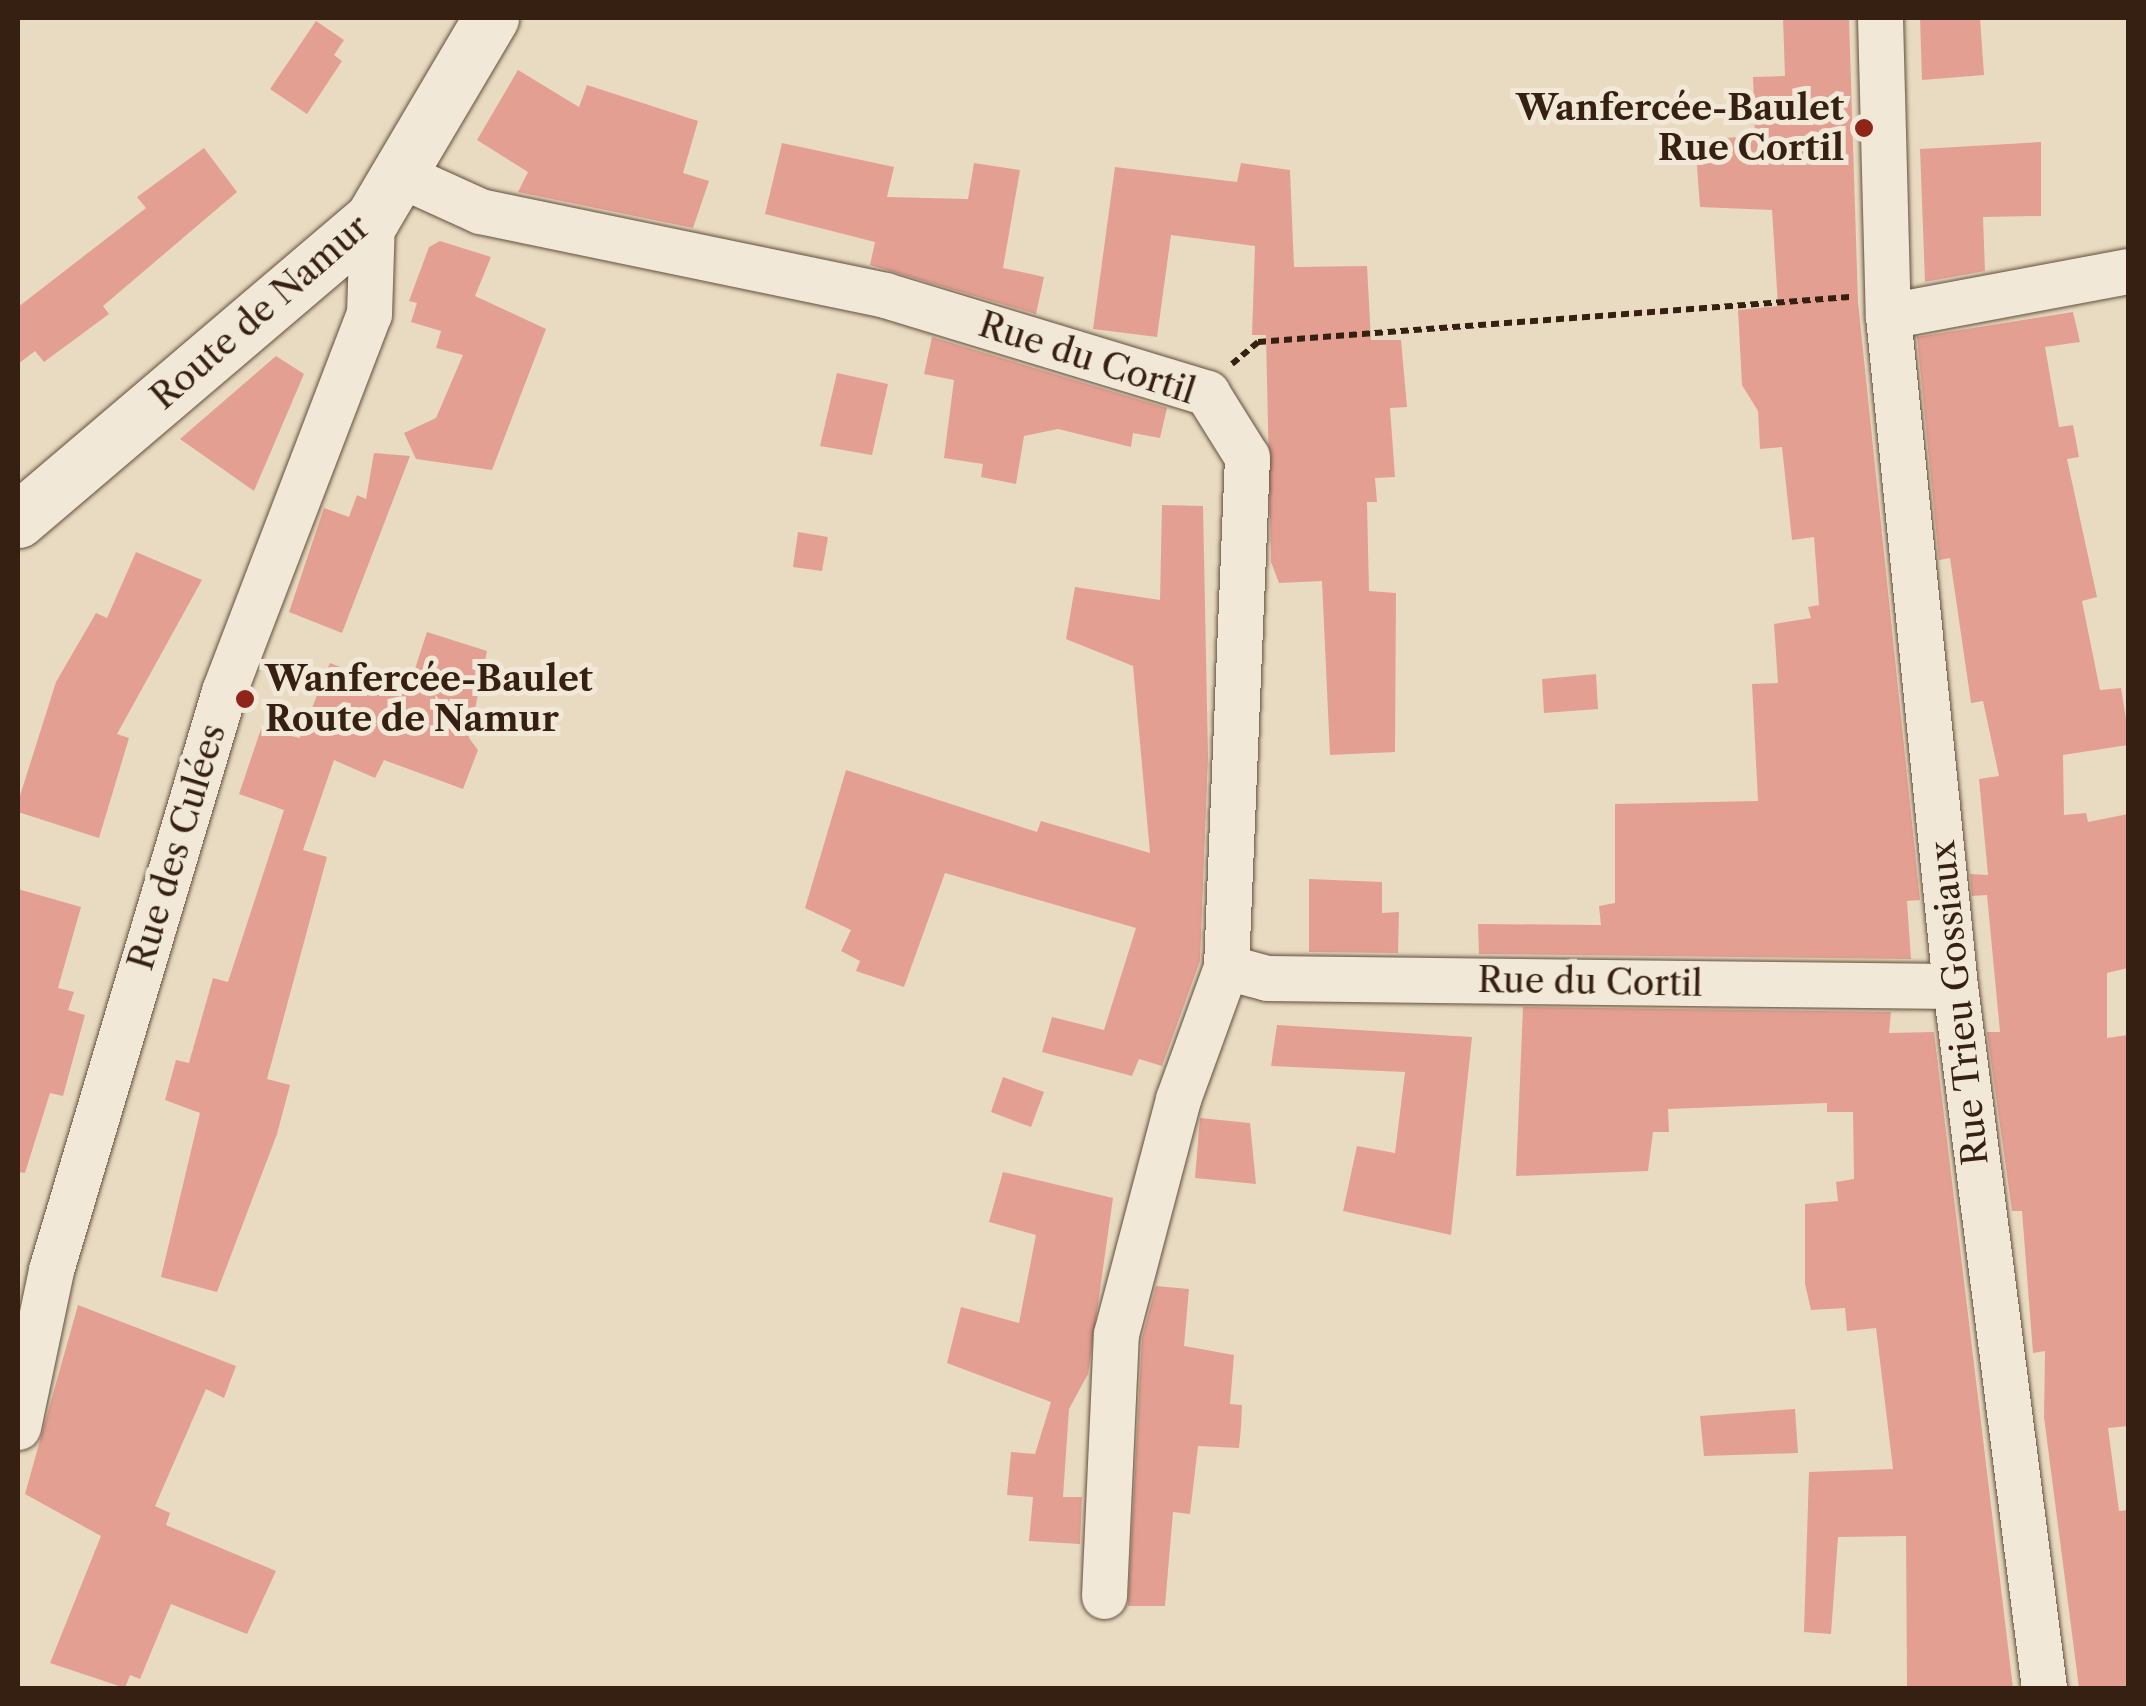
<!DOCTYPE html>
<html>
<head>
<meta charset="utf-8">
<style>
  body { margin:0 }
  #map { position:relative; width:2146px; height:1706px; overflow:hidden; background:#e9dbc1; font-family:"Libre Caslon Text",serif }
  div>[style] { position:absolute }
  .building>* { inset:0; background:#e3a092 }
  .path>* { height:6px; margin-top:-3px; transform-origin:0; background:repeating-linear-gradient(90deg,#362011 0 8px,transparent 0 13px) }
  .roads { filter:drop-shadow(0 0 2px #634f3d) drop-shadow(0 0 2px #634f3d) }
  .street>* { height:45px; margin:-22.5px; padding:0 22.5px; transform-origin:22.5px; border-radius:22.5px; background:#f1e8d7 }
  .secondary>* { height:55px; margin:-27.5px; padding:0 27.5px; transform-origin:27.5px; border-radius:27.5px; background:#f1e8d7 }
  .dots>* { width:28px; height:28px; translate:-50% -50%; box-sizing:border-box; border:5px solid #f1e8d7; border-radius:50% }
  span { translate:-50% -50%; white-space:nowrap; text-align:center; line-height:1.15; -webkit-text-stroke:10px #f1e8d7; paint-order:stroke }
  .poi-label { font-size:35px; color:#362011; font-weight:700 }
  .right { translate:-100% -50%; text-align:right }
  .left { translate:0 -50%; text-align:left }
  .street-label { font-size:35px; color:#362011 }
  .frame { position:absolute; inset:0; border:20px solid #362011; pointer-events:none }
</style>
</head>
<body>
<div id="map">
  <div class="building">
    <div style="clip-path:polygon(1783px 18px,1849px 18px,1858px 302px,1920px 900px,1907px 901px,1911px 959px,1479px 954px,1478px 924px,1601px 925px,1599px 906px,1615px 903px,1615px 804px,1758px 801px,1752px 684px,1778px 683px,1774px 624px,1811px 618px,1808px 607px,1819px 605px,1814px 537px,1792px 540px,1782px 447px,1760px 449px,1758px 411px,1742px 385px,1738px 310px,1778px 306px,1772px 210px,1700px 207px,1695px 140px,1755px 136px,1753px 77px,1785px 76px)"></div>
    <div style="clip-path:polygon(1920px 18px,1980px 18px,1984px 75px,1922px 80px)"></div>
    <div style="clip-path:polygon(316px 21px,344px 40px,334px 55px,342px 61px,307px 114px,270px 89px)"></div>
    <div style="clip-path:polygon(518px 70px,579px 107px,587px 85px,698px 121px,683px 173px,709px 181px,693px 228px,518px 192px,528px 172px,477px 140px)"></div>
    <div style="clip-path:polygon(2041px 142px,2041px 216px,1983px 217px,1985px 271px,1925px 282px,1920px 149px)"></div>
    <div style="clip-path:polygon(782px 143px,894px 167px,887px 197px,968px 199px,974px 163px,1020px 170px,1003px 268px,1044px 277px,1036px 314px,870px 265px,875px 242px,765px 214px)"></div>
    <div style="clip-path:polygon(204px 148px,237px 192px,103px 306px,109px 314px,44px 362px,35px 351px,18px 364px,18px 307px,146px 208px,137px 197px)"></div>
    <div style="clip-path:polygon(1241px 163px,1290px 170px,1294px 267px,1367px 266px,1371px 340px,1401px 340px,1407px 407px,1390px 408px,1395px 477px,1375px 478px,1377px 502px,1367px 502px,1369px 591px,1396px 593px,1395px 752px,1330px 755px,1322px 581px,1279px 583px,1271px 562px,1266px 335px,1252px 335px,1255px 246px,1171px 235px,1157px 337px,1093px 329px,1115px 167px,1237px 182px)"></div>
    <div style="clip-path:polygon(440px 241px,491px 257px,475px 296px,546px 329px,492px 470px,416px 459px,404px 433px,436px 418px,463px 355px,436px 348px,441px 331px,411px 322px,417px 303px,409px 301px,429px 247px)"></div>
    <div style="clip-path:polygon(2073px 312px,2080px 342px,2045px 347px,2059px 427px,2073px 425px,2079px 457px,2067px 459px,2097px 597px,2082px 601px,2100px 690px,2121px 688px,2128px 731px,2128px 745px,2063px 755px,2064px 815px,2086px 813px,2088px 822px,2128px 814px,2128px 968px,2107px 973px,2107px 1038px,2128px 1035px,2128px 1426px,2108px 1428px,2119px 1511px,2128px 1510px,2128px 1688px,2079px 1688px,2044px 1417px,2045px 1351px,2033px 1353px,2022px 1211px,2012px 1211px,1987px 1032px,2000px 1032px,1987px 895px,1972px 896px,1970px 874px,1988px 875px,1979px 779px,1999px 776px,1983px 701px,1971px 703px,1950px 558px,1939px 560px,1917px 337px)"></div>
    <div style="clip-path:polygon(932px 337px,1167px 408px,1160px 438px,1133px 433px,1131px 447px,1058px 429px,1024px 436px,1016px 484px,981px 477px,983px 464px,944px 458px,954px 380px,924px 374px)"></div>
    <div style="clip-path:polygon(276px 356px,304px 374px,254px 491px,180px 439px)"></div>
    <div style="clip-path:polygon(837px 373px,888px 384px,872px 455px,820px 446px)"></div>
    <div style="clip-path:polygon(374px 453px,410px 456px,342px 633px,289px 612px,324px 508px,349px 517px,357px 495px,366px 499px)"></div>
    <div style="clip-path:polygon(1162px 505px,1203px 506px,1208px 756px,1200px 961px,1162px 1066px,1139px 1059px,1132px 1076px,1042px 1052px,1052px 1017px,1104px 1030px,1136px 928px,945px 873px,904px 987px,856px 971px,860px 961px,841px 951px,851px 930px,805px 908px,846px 770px,1037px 832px,1041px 821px,1150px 853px,1133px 666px,1066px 639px,1075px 587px,1160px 600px)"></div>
    <div style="clip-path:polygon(798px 532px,828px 537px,822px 571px,793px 567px)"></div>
    <div style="clip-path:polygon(136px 552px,202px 580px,117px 734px,129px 738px,99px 838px,18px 812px,18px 802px,56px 682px,96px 613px,107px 618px)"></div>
    <div style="clip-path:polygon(427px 632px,487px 651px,469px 738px,478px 750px,463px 789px,384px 760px,375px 778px,334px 760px,303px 850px,327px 857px,267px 1079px,290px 1085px,277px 1134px,217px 1292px,161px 1277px,200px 1113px,165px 1100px,176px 1060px,189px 1063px,213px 978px,228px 982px,284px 810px,239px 794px,261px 729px,300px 738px,330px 663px,407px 693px)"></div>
    <div style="clip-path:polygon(1596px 674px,1598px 709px,1544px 713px,1542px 679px)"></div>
    <div style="clip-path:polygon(1309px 879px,1382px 882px,1382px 913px,1399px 912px,1398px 953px,1309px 952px)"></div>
    <div style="clip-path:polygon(18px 889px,81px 907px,58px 988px,74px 992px,68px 1010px,85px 1015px,63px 1096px,50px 1093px,25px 1173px,18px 1172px)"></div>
    <div style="clip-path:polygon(1523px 1007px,1891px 1012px,1889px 1033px,1934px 1032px,2013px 1688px,1907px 1688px,1906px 1536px,1838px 1537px,1831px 1634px,1804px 1632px,1809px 1472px,1893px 1469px,1876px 1328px,1847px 1331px,1845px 1308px,1811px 1310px,1805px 1284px,1805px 1204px,1838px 1201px,1836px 1182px,1854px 1179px,1853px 1112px,1827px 1112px,1827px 1103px,1668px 1109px,1669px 1132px,1653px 1132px,1648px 1171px,1516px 1176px)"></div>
    <div style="clip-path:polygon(1277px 1025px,1472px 1037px,1451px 1235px,1343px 1211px,1357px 1146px,1395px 1153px,1405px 1072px,1271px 1066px)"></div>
    <div style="clip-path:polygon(1003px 1077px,1044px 1092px,1031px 1127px,991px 1112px)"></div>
    <div style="clip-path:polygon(1200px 1118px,1250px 1123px,1256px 1184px,1195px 1178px)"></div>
    <div style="clip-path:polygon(1003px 1172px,1113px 1198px,1088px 1374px,1069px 1409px,1063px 1497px,1082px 1497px,1080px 1544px,1029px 1541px,1033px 1497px,1007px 1495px,1011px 1452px,1035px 1454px,1051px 1402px,947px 1363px,961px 1307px,1019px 1323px,1036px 1235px,989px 1222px)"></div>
    <div style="clip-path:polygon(1156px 1286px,1189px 1289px,1184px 1346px,1234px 1355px,1230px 1404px,1242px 1405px,1241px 1427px,1239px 1448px,1198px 1446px,1190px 1514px,1173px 1512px,1165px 1606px,1128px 1606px,1142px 1338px)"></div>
    <div style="clip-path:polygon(78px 1305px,236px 1366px,224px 1398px,206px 1389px,155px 1506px,170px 1513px,166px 1525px,276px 1571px,247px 1634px,171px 1604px,140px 1679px,130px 1675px,125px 1688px,50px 1663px,101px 1536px,25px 1494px)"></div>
    <div style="clip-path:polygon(1795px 1409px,1798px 1453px,1704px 1456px,1700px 1416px)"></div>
  </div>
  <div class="path">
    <div style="left:1232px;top:364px;width:34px;rotate:-40deg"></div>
    <div style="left:1258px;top:342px;width:593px;rotate:-4.35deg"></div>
  </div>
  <div class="roads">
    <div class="street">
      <div style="left:1880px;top:18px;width:298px;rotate:88.5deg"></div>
      <div style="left:1888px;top:316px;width:673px;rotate:84.29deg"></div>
      <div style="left:1955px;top:986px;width:708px;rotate:82.77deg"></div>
      <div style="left:403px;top:176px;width:85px;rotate:24.4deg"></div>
      <div style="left:480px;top:211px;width:414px;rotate:11.7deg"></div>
      <div style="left:885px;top:295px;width:337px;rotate:16.9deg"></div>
      <div style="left:1207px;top:393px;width:75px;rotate:58deg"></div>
      <div style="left:1247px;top:457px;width:510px;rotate:92.36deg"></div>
      <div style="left:1226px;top:967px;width:42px;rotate:15deg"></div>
      <div style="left:1267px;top:978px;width:688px;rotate:0.67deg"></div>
      <div style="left:1888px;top:316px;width:244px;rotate:-10.6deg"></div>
      <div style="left:18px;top:1427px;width:160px;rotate:-78.1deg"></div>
      <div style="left:51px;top:1270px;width:604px;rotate:-73.36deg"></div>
      <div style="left:224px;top:691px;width:404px;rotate:-69deg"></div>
      <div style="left:369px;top:314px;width:95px;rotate:-88.2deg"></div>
      <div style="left:1104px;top:1596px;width:262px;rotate:-87.4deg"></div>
      <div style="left:1116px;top:1334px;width:243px;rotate:-75.2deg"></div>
      <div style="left:1178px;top:1099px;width:140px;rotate:-70deg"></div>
    </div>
    <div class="secondary">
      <div style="left:18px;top:520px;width:465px;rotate:-40.4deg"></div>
      <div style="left:372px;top:219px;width:234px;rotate:-59.4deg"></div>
    </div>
  </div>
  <div class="dots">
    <div style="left:1864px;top:128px;background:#8f2418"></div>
    <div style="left:245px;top:699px;background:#8f2418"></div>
  </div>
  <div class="poi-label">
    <span class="right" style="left:1844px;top:128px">Wanfercée-Baulet<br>Rue Cortil</span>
    <span class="left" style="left:265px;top:699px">Wanfercée-Baulet<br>Route de Namur</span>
  </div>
  <div class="street-label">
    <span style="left:260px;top:312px;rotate:-41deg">Route de Namur</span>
    <span style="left:1087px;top:358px;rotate:18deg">Rue du Cortil</span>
    <span style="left:177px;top:847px;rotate:-73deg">Rue des Culées</span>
    <span style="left:1590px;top:982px;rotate:1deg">Rue du Cortil</span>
    <span style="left:1959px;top:1003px;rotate:-96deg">Rue Trieu Gossiaux</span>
  </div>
  <div class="frame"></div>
</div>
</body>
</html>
